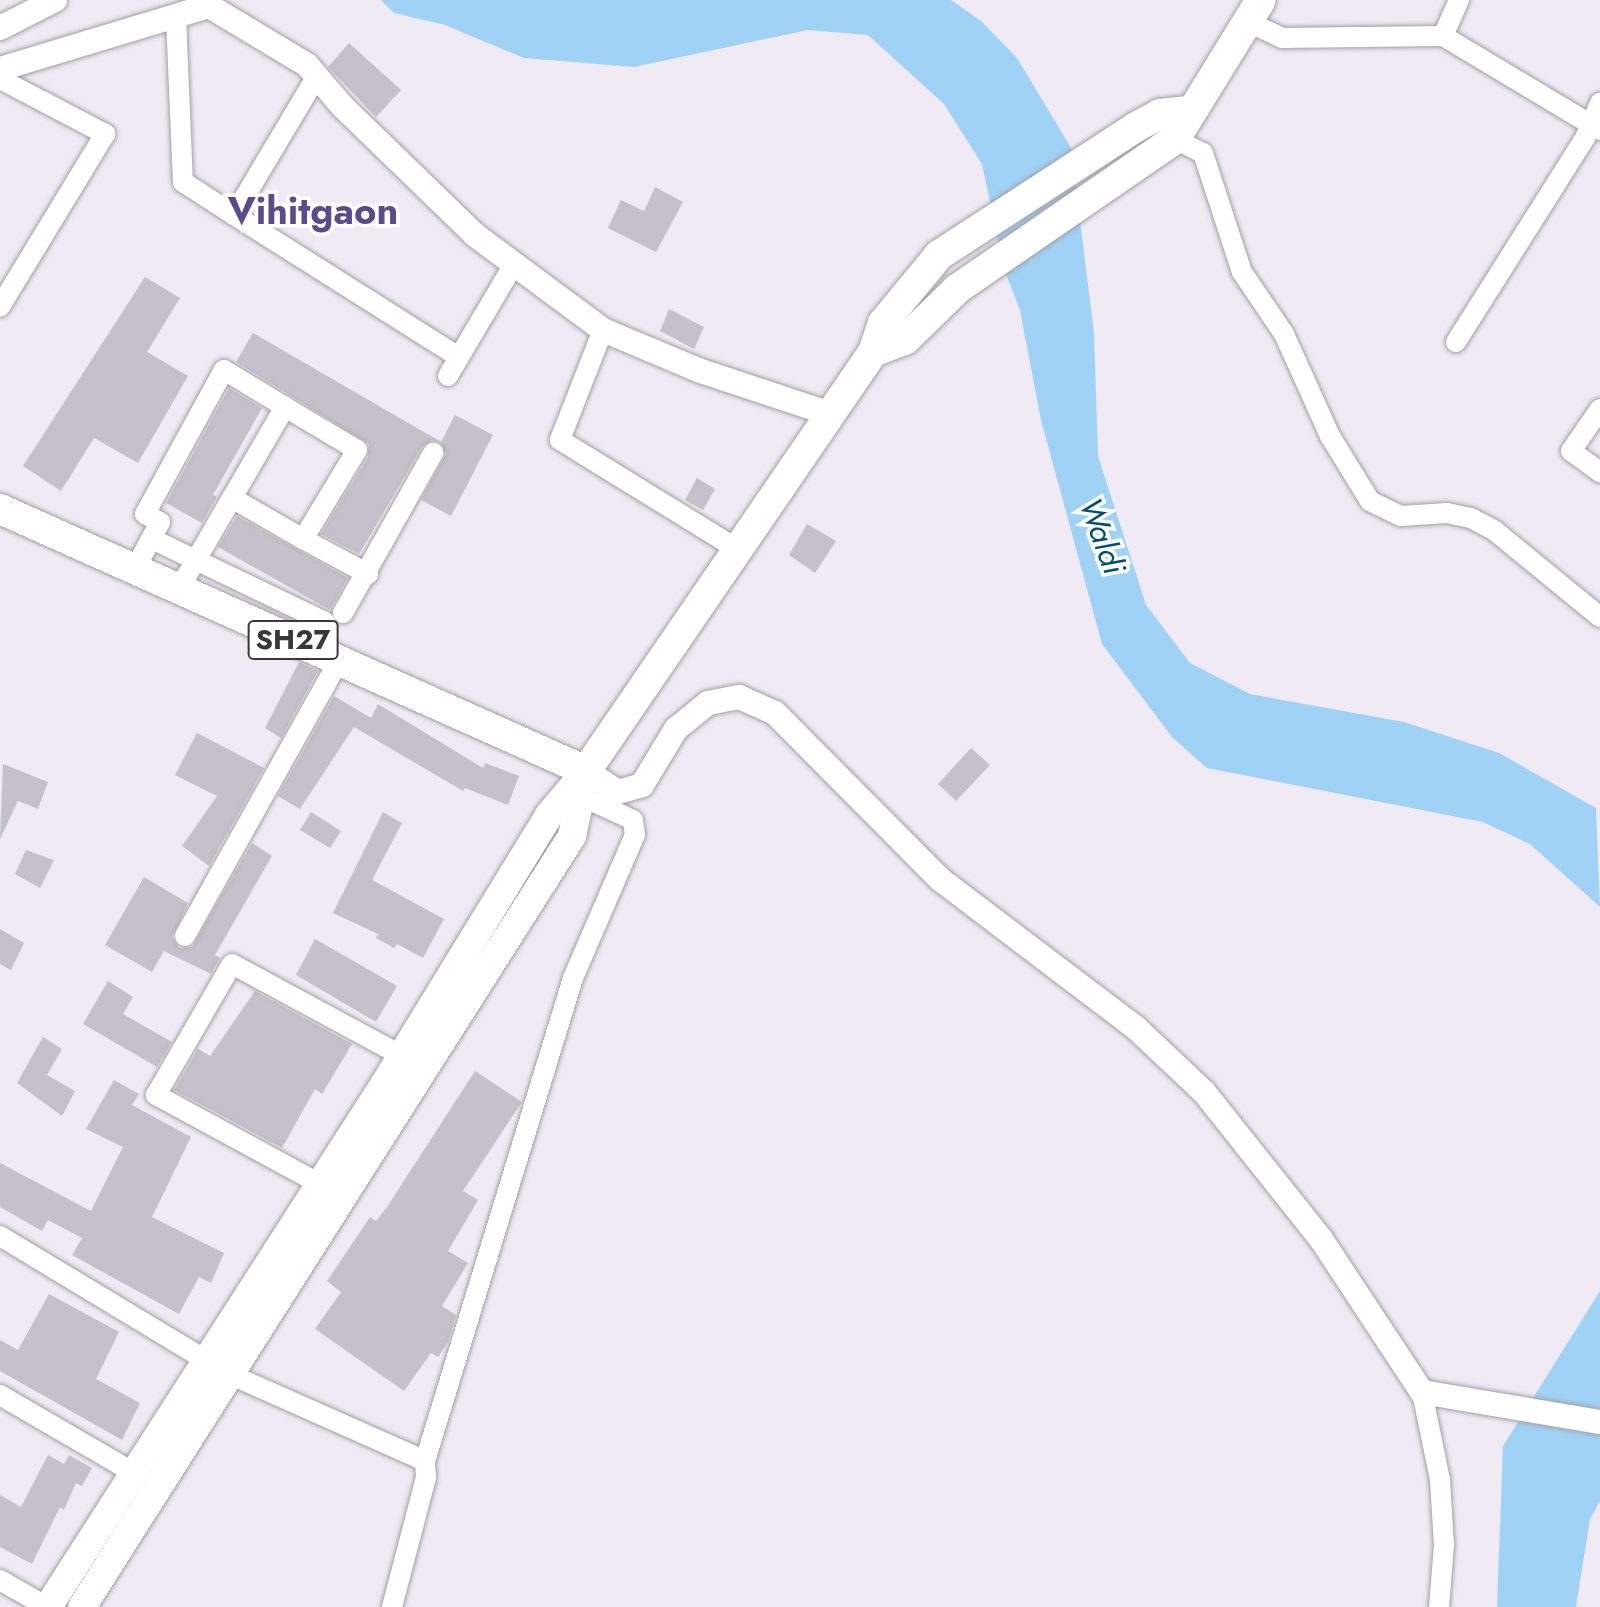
<!DOCTYPE html>
<html>
<head>
<meta charset="utf-8">
<style>
  body { margin:0 }
  #map { position:relative; width:1600px; height:1607px; overflow:hidden; background:#efeaf3; font-family:Jost,sans-serif }
  div>[style] { position:absolute }
  .water>* { inset:0; background:#9fd2f4 }
  .building>* { inset:0; background:#c5c1ca }
  .roads { filter:drop-shadow(0 0 2px #a39ea7) drop-shadow(0 0 2px #a39ea7) }
  .minor>* { height:20px; margin:-10px; padding:0 10px; transform-origin:10px; border-radius:10px; background:#fff }
  .tertiary>* { height:24px; margin:-12px; padding:0 12px; transform-origin:12px; border-radius:12px; background:#fff }
  .secondary>* { height:28px; margin:-14px; padding:0 14px; transform-origin:14px; border-radius:14px; background:#fff }
  .primary>* { height:30px; margin:-15px; padding:0 15px; transform-origin:15px; border-radius:15px; background:#fff }
  span { translate:-50% -50%; white-space:nowrap; text-align:center; line-height:1.15; -webkit-text-stroke:7px #fff; paint-order:stroke }
  .shield-label span { padding:2px 6px; background:#fff; border:2px solid; border-radius:6px; -webkit-text-stroke-width:0 }
  .shield-label { font-size:28px; color:#38373a; font-weight:700 }
  .water-label { font-size:32px; color:#034f74; font-style:italic }
  .district-label { font-size:38px; color:#5c4b8a; font-weight:700 }
</style>
</head>
<body>
<div id="map">
  <div class="water">
    <div style="clip-path:polygon(381px 0,951px 0,981px 21px,1017px 58px,1071px 148px,1094px 333px,1098px 456px,1146px 605px,1190px 663px,1250px 694px,1404px 722px,1499px 753px,1596px 808px,1600px 907px,1530px 844px,1483px 822px,1207px 768px,1172px 737px,1102px 644px,1041px 420px,1020px 310px,1004px 269px,982px 164px,944px 104px,868px 35px,808px 30px,634px 67px,524px 58px,445px 25px,394px 13px)"></div>
    <div style="clip-path:polygon(1600px 1291px,1600px 1501px,1590px 1519px,1576px 1607px,1497px 1607px,1503px 1446px)"></div>
  </div>
  <div class="building">
    <div style="clip-path:polygon(349px 43px,401px 90px,376px 117px,328px 67px)"></div>
    <div style="clip-path:polygon(655px 187px,683px 202px,656px 252px,608px 228px,621px 200px,644px 211px)"></div>
    <div style="clip-path:polygon(145px 277px,180px 298px,147px 352px,188px 376px,138px 463px,94px 438px,61px 491px,23px 466px)"></div>
    <div style="clip-path:polygon(669px 309px,704px 327px,694px 349px,660px 331px)"></div>
    <div style="clip-path:polygon(253px 333px,441px 442px,455px 415px,493px 435px,451px 516px,421px 500px,446px 454px,440px 442px,432px 440px,422px 447px,359px 554px,321px 534px,368px 457px,369px 444px,236px 362px)"></div>
    <div style="clip-path:polygon(229px 388px,262px 408px,213px 495px,217px 497px,202px 523px,166px 503px)"></div>
    <div style="clip-path:polygon(697px 478px,715px 489px,703px 510px,685px 500px)"></div>
    <div style="clip-path:polygon(237px 516px,348px 578px,330px 610px,218px 547px)"></div>
    <div style="clip-path:polygon(807px 524px,836px 541px,815px 573px,789px 555px)"></div>
    <div style="clip-path:polygon(299px 662px,318px 671px,281px 738px,265px 728px)"></div>
    <div style="clip-path:polygon(334px 696px,371px 718px,378px 704px,483px 768px,485px 763px,519px 776px,508px 805px,465px 788px,463px 791px,354px 727px,300px 809px,278px 796px)"></div>
    <div style="clip-path:polygon(197px 733px,264px 768px,209px 866px,182px 846px,217px 796px,175px 775px)"></div>
    <div style="clip-path:polygon(971px 748px,990px 765px,956px 801px,938px 784px)"></div>
    <div style="clip-path:polygon(3px 764px,48px 782px,38px 809px,18px 801px,0 839px)"></div>
    <div style="clip-path:polygon(311px 812px,341px 831px,330px 848px,300px 830px)"></div>
    <div style="clip-path:polygon(383px 812px,402px 823px,372px 880px,444px 919px,423px 958px,397px 944px,394px 948px,376px 938px,378px 934px,333px 913px)"></div>
    <div style="clip-path:polygon(252px 843px,272px 856px,215px 955px,220px 958px,211px 974px,164px 951px,152px 972px,105px 945px,144px 877px,188px 903px,172px 937px,179px 948px,192px 947px)"></div>
    <div style="clip-path:polygon(26px 850px,54px 860px,40px 888px,15px 874px)"></div>
    <div style="clip-path:polygon(0 929px,24px 943px,11px 970px,0 964px)"></div>
    <div style="clip-path:polygon(315px 939px,397px 986px,376px 1022px,296px 975px)"></div>
    <div style="clip-path:polygon(108px 981px,133px 997px,123px 1014px,172px 1042px,157px 1067px,83px 1024px)"></div>
    <div style="clip-path:polygon(255px 991px,352px 1044px,322px 1094px,315px 1089px,282px 1148px,174px 1090px,198px 1049px,210px 1056px)"></div>
    <div style="clip-path:polygon(43px 1037px,62px 1049px,47px 1075px,75px 1091px,62px 1116px,17px 1083px)"></div>
    <div style="clip-path:polygon(475px 1071px,522px 1102px,463px 1191px,478px 1200px,448px 1251px,468px 1263px,442px 1306px,456px 1315px,448px 1342px,438px 1357px,431px 1353px,404px 1391px,315px 1329px,341px 1292px,327px 1281px,370px 1217px,376px 1221px,387px 1207px)"></div>
    <div style="clip-path:polygon(114px 1080px,139px 1094px,132px 1105px,191px 1137px,152px 1217px,224px 1253px,211px 1283px,199px 1277px,179px 1314px,72px 1255px,82px 1238px,48px 1220px,42px 1231px,0 1207px,0 1163px,91px 1211px,123px 1147px,86px 1129px)"></div>
    <div style="clip-path:polygon(49px 1294px,119px 1332px,96px 1379px,140px 1403px,122px 1440px,0 1371px,0 1340px,18px 1350px)"></div>
    <div style="clip-path:polygon(48px 1455px,64px 1464px,69px 1455px,92px 1468px,82px 1486px,76px 1483px,64px 1510px,60px 1507px,32px 1564px,0 1547px,0 1495px,21px 1507px)"></div>
  </div>
  <div class="roads">
    <div class="minor">
      <div style="left:176px;top:17px;width:165px;rotate:87.6deg"></div>
      <div style="left:183px;top:182px;width:61px;rotate:32.9deg"></div>
      <div style="left:234px;top:215px;width:162px;rotate:-59.2deg"></div>
      <div style="left:1246px;top:21px;width:40px;rotate:25deg"></div>
      <div style="left:1282px;top:38px;width:161px;rotate:-0.7deg"></div>
      <div style="left:1443px;top:36px;width:183px;rotate:30.9deg"></div>
      <div style="left:1443px;top:36px;width:39px;rotate:-66deg"></div>
      <div style="left:0;top:79px;width:119px;rotate:27.6deg"></div>
      <div style="left:105px;top:134px;width:202px;rotate:121.3deg"></div>
      <div style="left:1175px;top:139px;width:31px;rotate:27deg"></div>
      <div style="left:1203px;top:153px;width:125px;rotate:71.9deg"></div>
      <div style="left:1242px;top:272px;width:75px;rotate:55.9deg"></div>
      <div style="left:1284px;top:334px;width:112px;rotate:65.7deg"></div>
      <div style="left:1330px;top:436px;width:76px;rotate:58.4deg"></div>
      <div style="left:1370px;top:501px;width:34px;rotate:26deg"></div>
      <div style="left:1401px;top:516px;width:46px;rotate:-3.7deg"></div>
      <div style="left:1447px;top:513px;width:25px;rotate:12deg"></div>
      <div style="left:1471px;top:518px;width:27px;rotate:28deg"></div>
      <div style="left:1495px;top:531px;width:136px;rotate:39.3deg"></div>
      <div style="left:234px;top:215px;width:266px;rotate:32.3deg"></div>
      <div style="left:603px;top:330px;width:118px;rotate:111.4deg"></div>
      <div style="left:560px;top:440px;width:208px;rotate:31.6deg"></div>
      <div style="left:1456px;top:342px;width:244px;rotate:-57.7deg"></div>
      <div style="left:1586px;top:136px;width:36px;rotate:-67deg"></div>
      <div style="left:448px;top:376px;width:130px;rotate:-59.5deg"></div>
      <div style="left:1600px;top:409px;width:51px;rotate:124.6deg"></div>
      <div style="left:1571px;top:451px;width:36px;rotate:36deg"></div>
      <div style="left:152px;top:539px;width:192px;rotate:25.6deg"></div>
      <div style="left:303px;top:539px;width:74px;rotate:28.3deg"></div>
      <div style="left:135px;top:569px;width:53px;rotate:-62deg"></div>
      <div style="left:160px;top:522px;width:17px;rotate:-152deg"></div>
      <div style="left:145px;top:514px;width:164px;rotate:-61.3deg"></div>
      <div style="left:224px;top:370px;width:71px;rotate:31.2deg"></div>
      <div style="left:179px;top:589px;width:211px;rotate:-59.8deg"></div>
      <div style="left:285px;top:407px;width:84px;rotate:30.8deg"></div>
      <div style="left:357px;top:450px;width:104px;rotate:121.2deg"></div>
      <div style="left:303px;top:539px;width:82px;rotate:-150deg"></div>
      <div style="left:343px;top:613px;width:184px;rotate:-60.6deg"></div>
      <div style="left:185px;top:936px;width:315px;rotate:-60.8deg"></div>
      <div style="left:320px;top:1184px;width:187px;rotate:-151.5deg"></div>
      <div style="left:156px;top:1095px;width:151px;rotate:-59.9deg"></div>
      <div style="left:232px;top:964px;width:193px;rotate:28.4deg"></div>
      <div style="left:0;top:1236px;width:267px;rotate:31.1deg"></div>
      <div style="left:229px;top:1374px;width:214px;rotate:23.9deg"></div>
      <div style="left:1422px;top:1392px;width:90px;rotate:78.4deg"></div>
      <div style="left:1440px;top:1480px;width:65px;rotate:86.5deg"></div>
      <div style="left:1444px;top:1545px;width:62px;rotate:94.6deg"></div>
      <div style="left:0;top:1395px;width:155px;rotate:30.2deg"></div>
      <div style="left:0;top:1580px;width:54px;rotate:29.9deg"></div>
      <div style="left:392px;top:1607px;width:134px;rotate:-75.3deg"></div>
      <div style="left:426px;top:1477px;width:16px;rotate:-94deg"></div>
      <div style="left:425px;top:1461px;width:505px;rotate:-72.96deg"></div>
      <div style="left:573px;top:978px;width:156px;rotate:-66.6deg"></div>
      <div style="left:635px;top:835px;width:15px;rotate:-98deg"></div>
      <div style="left:633px;top:820px;width:57px;rotate:-155.2deg"></div>
    </div>
    <div class="tertiary">
      <div style="left:0;top:28px;width:62px;rotate:-27deg"></div>
      <div style="left:0;top:69px;width:218px;rotate:-16.8deg"></div>
      <div style="left:209px;top:6px;width:114px;rotate:31deg"></div>
      <div style="left:307px;top:65px;width:54px;rotate:49.5deg"></div>
      <div style="left:342px;top:106px;width:185px;rotate:44.1deg"></div>
      <div style="left:475px;top:235px;width:159px;rotate:36.6deg"></div>
      <div style="left:603px;top:330px;width:103px;rotate:22.8deg"></div>
      <div style="left:698px;top:370px;width:136px;rotate:18.4deg"></div>
      <div style="left:586px;top:771px;width:38px;rotate:33deg"></div>
      <div style="left:618px;top:792px;width:25px;rotate:-16deg"></div>
      <div style="left:642px;top:785px;width:66px;rotate:-58.7deg"></div>
      <div style="left:676px;top:729px;width:41px;rotate:-39.1deg"></div>
      <div style="left:708px;top:703px;width:32px;rotate:-11deg"></div>
      <div style="left:739px;top:697px;width:39px;rotate:24deg"></div>
      <div style="left:775px;top:713px;width:235px;rotate:45.2deg"></div>
      <div style="left:941px;top:880px;width:245px;rotate:37.2deg"></div>
      <div style="left:1136px;top:1028px;width:93px;rotate:43.3deg"></div>
      <div style="left:1204px;top:1092px;width:188px;rotate:51.5deg"></div>
      <div style="left:1321px;top:1239px;width:183px;rotate:56.6deg"></div>
      <div style="left:1422px;top:1392px;width:181px;rotate:9.6deg"></div>
    </div>
    <div class="secondary">
      <div style="left:48px;top:1607px;width:623px;rotate:-57.25deg"></div>
      <div style="left:385px;top:1083px;width:314px;rotate:-58.5deg"></div>
      <div style="left:549px;top:815px;width:57px;rotate:-49.9deg"></div>
      <div style="left:82px;top:1607px;width:914px;rotate:-57.56deg"></div>
      <div style="left:572px;top:836px;width:61px;rotate:-77.8deg"></div>
    </div>
    <div class="primary">
      <div style="left:873px;top:352px;width:34px;rotate:-21deg"></div>
      <div style="left:905px;top:340px;width:73px;rotate:-44.4deg"></div>
      <div style="left:957px;top:289px;width:265px;rotate:-34.5deg"></div>
      <div style="left:1175px;top:139px;width:163px;rotate:-58.3deg"></div>
      <div style="left:0;top:509px;width:642px;rotate:24.09deg"></div>
      <div style="left:586px;top:771px;width:508px;rotate:-55.59deg"></div>
      <div style="left:873px;top:352px;width:31px;rotate:-71deg"></div>
      <div style="left:883px;top:323px;width:88px;rotate:-50.5deg"></div>
      <div style="left:939px;top:255px;width:235px;rotate:-33deg"></div>
      <div style="left:1136px;top:127px;width:27px;rotate:-28deg"></div>
      <div style="left:1160px;top:114px;width:31px;rotate:-6deg"></div>
    </div>
  </div>
  <div class="shield-label">
    <span style="left:293px;top:640px">SH27</span>
  </div>
  <div class="water-label">
    <span style="left:1102px;top:536px;rotate:70deg">Waldi</span>
  </div>
  <div class="district-label">
    <span style="left:313px;top:211px">Vihitgaon</span>
  </div>
</div>
</body>
</html>
